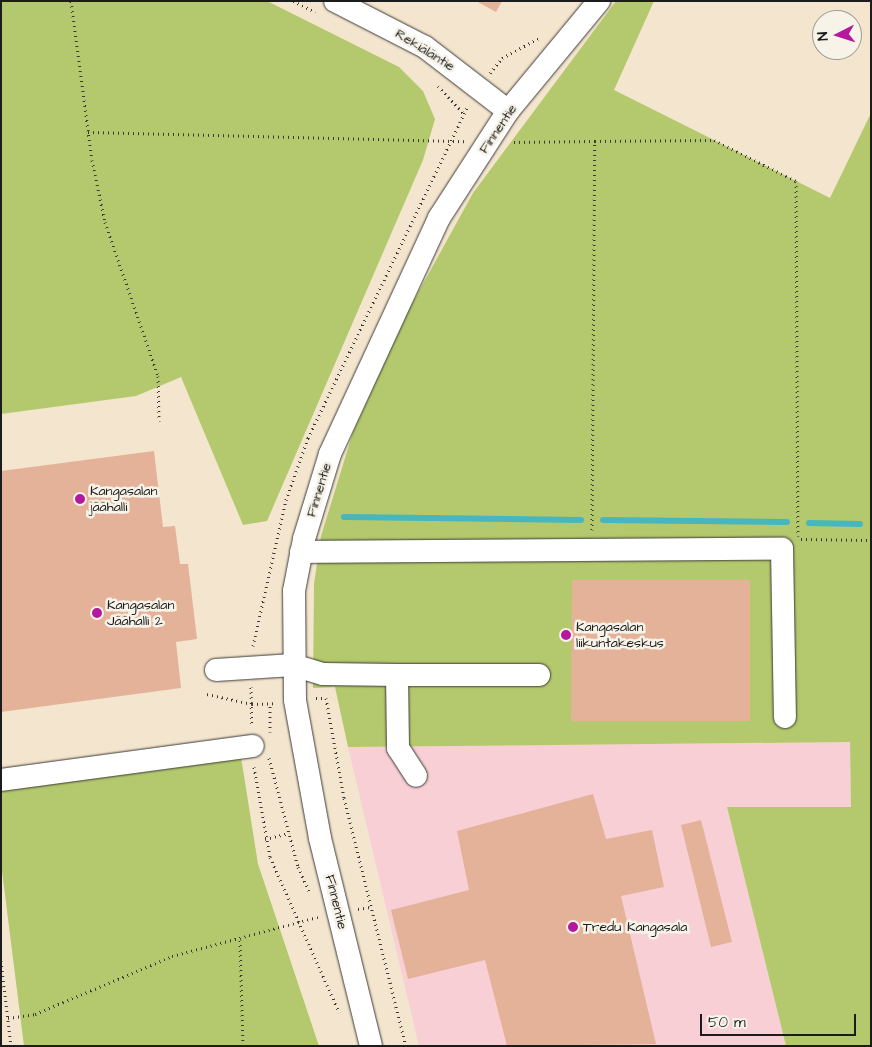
<!DOCTYPE html>
<html>
<head>
<meta charset="utf-8">
<style>
  body { margin:0 }
  #map { position:relative; width:872px; height:1047px; overflow:hidden; background:#f4e5ce; font-family:"Architects Daughter",sans-serif }
  div>[style] { position:absolute }
  .built>* { inset:0; background:#f7cfd4 }
  .green>* { inset:0; background:#b4c96d }
  .stream>* { height:6px; margin:-3px; padding:0 3px; transform-origin:3px; border-radius:3px; background:#47b6bf }
  .building>* { inset:0; background:#e4b299 }
  .path>* { height:3px; margin-top:-1.5px; transform-origin:0; background:repeating-linear-gradient(90deg,#3c3a37 0 1px,transparent 0 5px) }
  .roads { filter:drop-shadow(0 0 1px #3c3a37) drop-shadow(0 0 1px #3c3a37) }
  .minor>* { height:22px; margin:-11px; padding:0 11px; transform-origin:11px; border-radius:11px; background:#fff }
  .dots>* { width:14px; height:14px; translate:-50% -50%; box-sizing:border-box; border:2px solid #f7f3e8; border-radius:50% }
  span { translate:-50% -50%; white-space:nowrap; text-align:center; line-height:1.15; -webkit-text-stroke:5px #f7f3e8; paint-order:stroke }
  .street-label { font-size:14px; color:#1c1c1c }
  .poi-label { font-size:14px; color:#1c1c1c }
  .left { translate:0 -50%; text-align:left }
  .frame { position:absolute; inset:0; border:2px solid #1c1c1c; pointer-events:none }
  .north { position:absolute; left:812px; top:10px; width:50px; height:50px; box-sizing:border-box; background:#f7f3e8; border:1px solid #9f9d96; border-radius:50%; rotate:265deg; font-size:14px; font-weight:700; line-height:20px; text-align:center; color:#1c1c1c }
  .north::after { content:''; display:block; margin:auto; width:18px; height:22px; background:#b5179e; clip-path:polygon(50% 0,100% 100%,50% 72%,0 100%) }
  .scale { position:absolute; left:700px; top:1014px; width:156px; height:22px; box-sizing:border-box; border:2px solid #1c1c1c; border-top:0; padding-left:6px; font-size:15px; line-height:18px; white-space:nowrap; color:#1c1c1c; -webkit-text-stroke:4px #f7f3e8; paint-order:stroke }
</style>
</head>
<body>
<div id="map">
  <div class="built">
    <div style="clip-path:polygon(850px 742px,851px 807px,727px 807px,786px 1046px,419px 1046px,348px 747px)"></div>
  </div>
  <div class="green">
    <div style="clip-path:polygon(1px 1px,267px 1px,399px 67px,423px 91px,435px 119px,423px 160px,267px 521px,243px 525px,181px 377px,136px 396px,1px 414px)"></div>
    <div style="clip-path:polygon(616px 1px,654px 1px,614px 90px,830px 198px,871px 113px,871px 1046px,786px 1046px,727px 807px,851px 807px,850px 742px,348px 747px,335px 687px,313px 688px,314px 584px,321px 536px,353px 432px,408px 311px,473px 193px)"></div>
    <div style="clip-path:polygon(241px 757px,258px 864px,319px 1046px,24px 1046px,1px 863px,1px 789px)"></div>
  </div>
  <div class="stream">
    <div style="left:344px;top:517px;width:237px;rotate:0.7deg"></div>
    <div style="left:603px;top:520px;width:184px;rotate:0.6deg"></div>
    <div style="left:809px;top:523px;width:51px;rotate:1.1deg"></div>
  </div>
  <div class="building">
    <div style="clip-path:polygon(476px 1px,502px 1px,496px 12px)"></div>
    <div style="clip-path:polygon(154px 451px,163px 527px,175px 526px,180px 564px,188px 564px,197px 639px,176px 642px,181px 688px,1px 712px,1px 471px)"></div>
    <div style="clip-path:polygon(572px 580px,750px 580px,750px 721px,571px 721px)"></div>
    <div style="clip-path:polygon(593px 794px,606px 839px,652px 830px,664px 887px,621px 896px,656px 1044px,507px 1046px,485px 960px,408px 979px,391px 910px,469px 890px,457px 831px)"></div>
    <div style="clip-path:polygon(701px 820px,732px 942px,711px 947px,681px 825px)"></div>
  </div>
  <div class="path">
    <div style="left:71px;top:1px;width:160px;rotate:82.5deg"></div>
    <div style="left:92px;top:160px;width:63px;rotate:78.2deg"></div>
    <div style="left:105px;top:222px;width:163px;rotate:71deg"></div>
    <div style="left:158px;top:376px;width:45px;rotate:88.7deg"></div>
    <div style="left:293px;top:1px;width:25px;rotate:26deg"></div>
    <div style="left:490px;top:73px;width:19px;rotate:-51deg"></div>
    <div style="left:502px;top:58px;width:42px;rotate:-28.4deg"></div>
    <div style="left:438px;top:86px;width:37px;rotate:47deg"></div>
    <div style="left:88px;top:132px;width:377px;rotate:1.4deg"></div>
    <div style="left:514px;top:142px;width:81px;rotate:-0.7deg"></div>
    <div style="left:592px;top:530px;width:389px;rotate:-89.6deg"></div>
    <div style="left:595px;top:141px;width:119px;rotate:-0.5deg"></div>
    <div style="left:714px;top:140px;width:92px;rotate:26.6deg"></div>
    <div style="left:796px;top:181px;width:355px;rotate:89.7deg"></div>
    <div style="left:801px;top:539px;width:70px;rotate:0.8deg"></div>
    <div style="left:253px;top:646px;width:150px;rotate:-77.3deg"></div>
    <div style="left:286px;top:500px;width:66px;rotate:-70.5deg"></div>
    <div style="left:308px;top:438px;width:367px;rotate:-64.3deg"></div>
    <div style="left:251px;top:687px;width:39px;rotate:89deg"></div>
    <div style="left:207px;top:694px;width:46px;rotate:12.5deg"></div>
    <div style="left:252px;top:704px;width:23px;rotate:-2deg"></div>
    <div style="left:316px;top:698px;width:10px"></div>
    <div style="left:326px;top:698px;width:102px;rotate:79.8deg"></div>
    <div style="left:344px;top:798px;width:256px;rotate:76deg"></div>
    <div style="left:270px;top:732px;width:29px;rotate:-90deg"></div>
    <div style="left:269px;top:758px;width:113px;rotate:75.1deg"></div>
    <div style="left:298px;top:867px;width:29px;rotate:65deg"></div>
    <div style="left:254px;top:767px;width:91px;rotate:79.9deg"></div>
    <div style="left:270px;top:857px;width:170px;rotate:66deg"></div>
    <div style="left:265px;top:839px;width:25px;rotate:-14deg"></div>
    <div style="left:358px;top:909px;width:12px;rotate:-9deg"></div>
    <div style="left:240px;top:940px;width:106px;rotate:88.4deg"></div>
    <div style="left:1px;top:961px;width:86px;rotate:83.3deg"></div>
    <div style="left:8px;top:1018px;width:27px;rotate:-8deg"></div>
    <div style="left:35px;top:1014px;width:149px;rotate:-22.9deg"></div>
    <div style="left:172px;top:956px;width:151px;rotate:-15deg"></div>
  </div>
  <div class="roads">
    <div class="minor">
      <div style="left:335px;top:1px;width:101px;rotate:27.1deg"></div>
      <div style="left:425px;top:47px;width:105px;rotate:37.6deg"></div>
      <div style="left:301px;top:552px;width:481px;rotate:-0.4deg"></div>
      <div style="left:782px;top:549px;width:168px;rotate:89deg"></div>
      <div style="left:216px;top:670px;width:77px;rotate:-3.7deg"></div>
      <div style="left:293px;top:665px;width:31px;rotate:17deg"></div>
      <div style="left:323px;top:674px;width:74px;rotate:0.8deg"></div>
      <div style="left:397px;top:675px;width:73px;rotate:89.2deg"></div>
      <div style="left:398px;top:748px;width:33px;rotate:57deg"></div>
      <div style="left:397px;top:675px;width:142px"></div>
      <div style="left:1px;top:780px;width:254px;rotate:-7.7deg"></div>
      <div style="left:371px;top:1046px;width:214px;rotate:-103.8deg"></div>
      <div style="left:320px;top:838px;width:140px;rotate:-100.3deg"></div>
      <div style="left:295px;top:700px;width:109px;rotate:-90.5deg"></div>
      <div style="left:294px;top:591px;width:53px;rotate:-79.1deg"></div>
      <div style="left:304px;top:539px;width:89px;rotate:-73deg"></div>
      <div style="left:330px;top:454px;width:260px;rotate:-65.2deg"></div>
      <div style="left:439px;top:218px;width:127px;rotate:-57.2deg"></div>
      <div style="left:508px;top:111px;width:143px;rotate:-50.4deg"></div>
    </div>
  </div>
  <div class="dots">
    <div style="left:80px;top:499px;background:#b5179e"></div>
    <div style="left:97px;top:613px;background:#b5179e"></div>
    <div style="left:566px;top:635px;background:#b5179e"></div>
    <div style="left:573px;top:927px;background:#b5179e"></div>
  </div>
  <div class="street-label">
    <span style="left:425px;top:50px;rotate:32deg">Rekiäläntie</span>
    <span style="left:498px;top:129px;rotate:-56deg">Finnentie</span>
    <span style="left:319px;top:490px;rotate:-73deg">Finnentie</span>
    <span style="left:336px;top:902px;rotate:76deg">Finnentie</span>
  </div>
  <div class="poi-label">
    <span class="left" style="left:90px;top:499px">Kangasalan<br>jäähalli</span>
    <span class="left" style="left:107px;top:613px">Kangasalan<br>Jäähalli 2</span>
    <span class="left" style="left:576px;top:635px">Kangasalan<br>liikuntakeskus</span>
    <span class="left" style="left:583px;top:927px">Tredu Kangasala</span>
  </div>
  <div class="frame"></div>
  <div class="north">N</div>
  <div class="scale">50 m</div>
</div>
</body>
</html>
